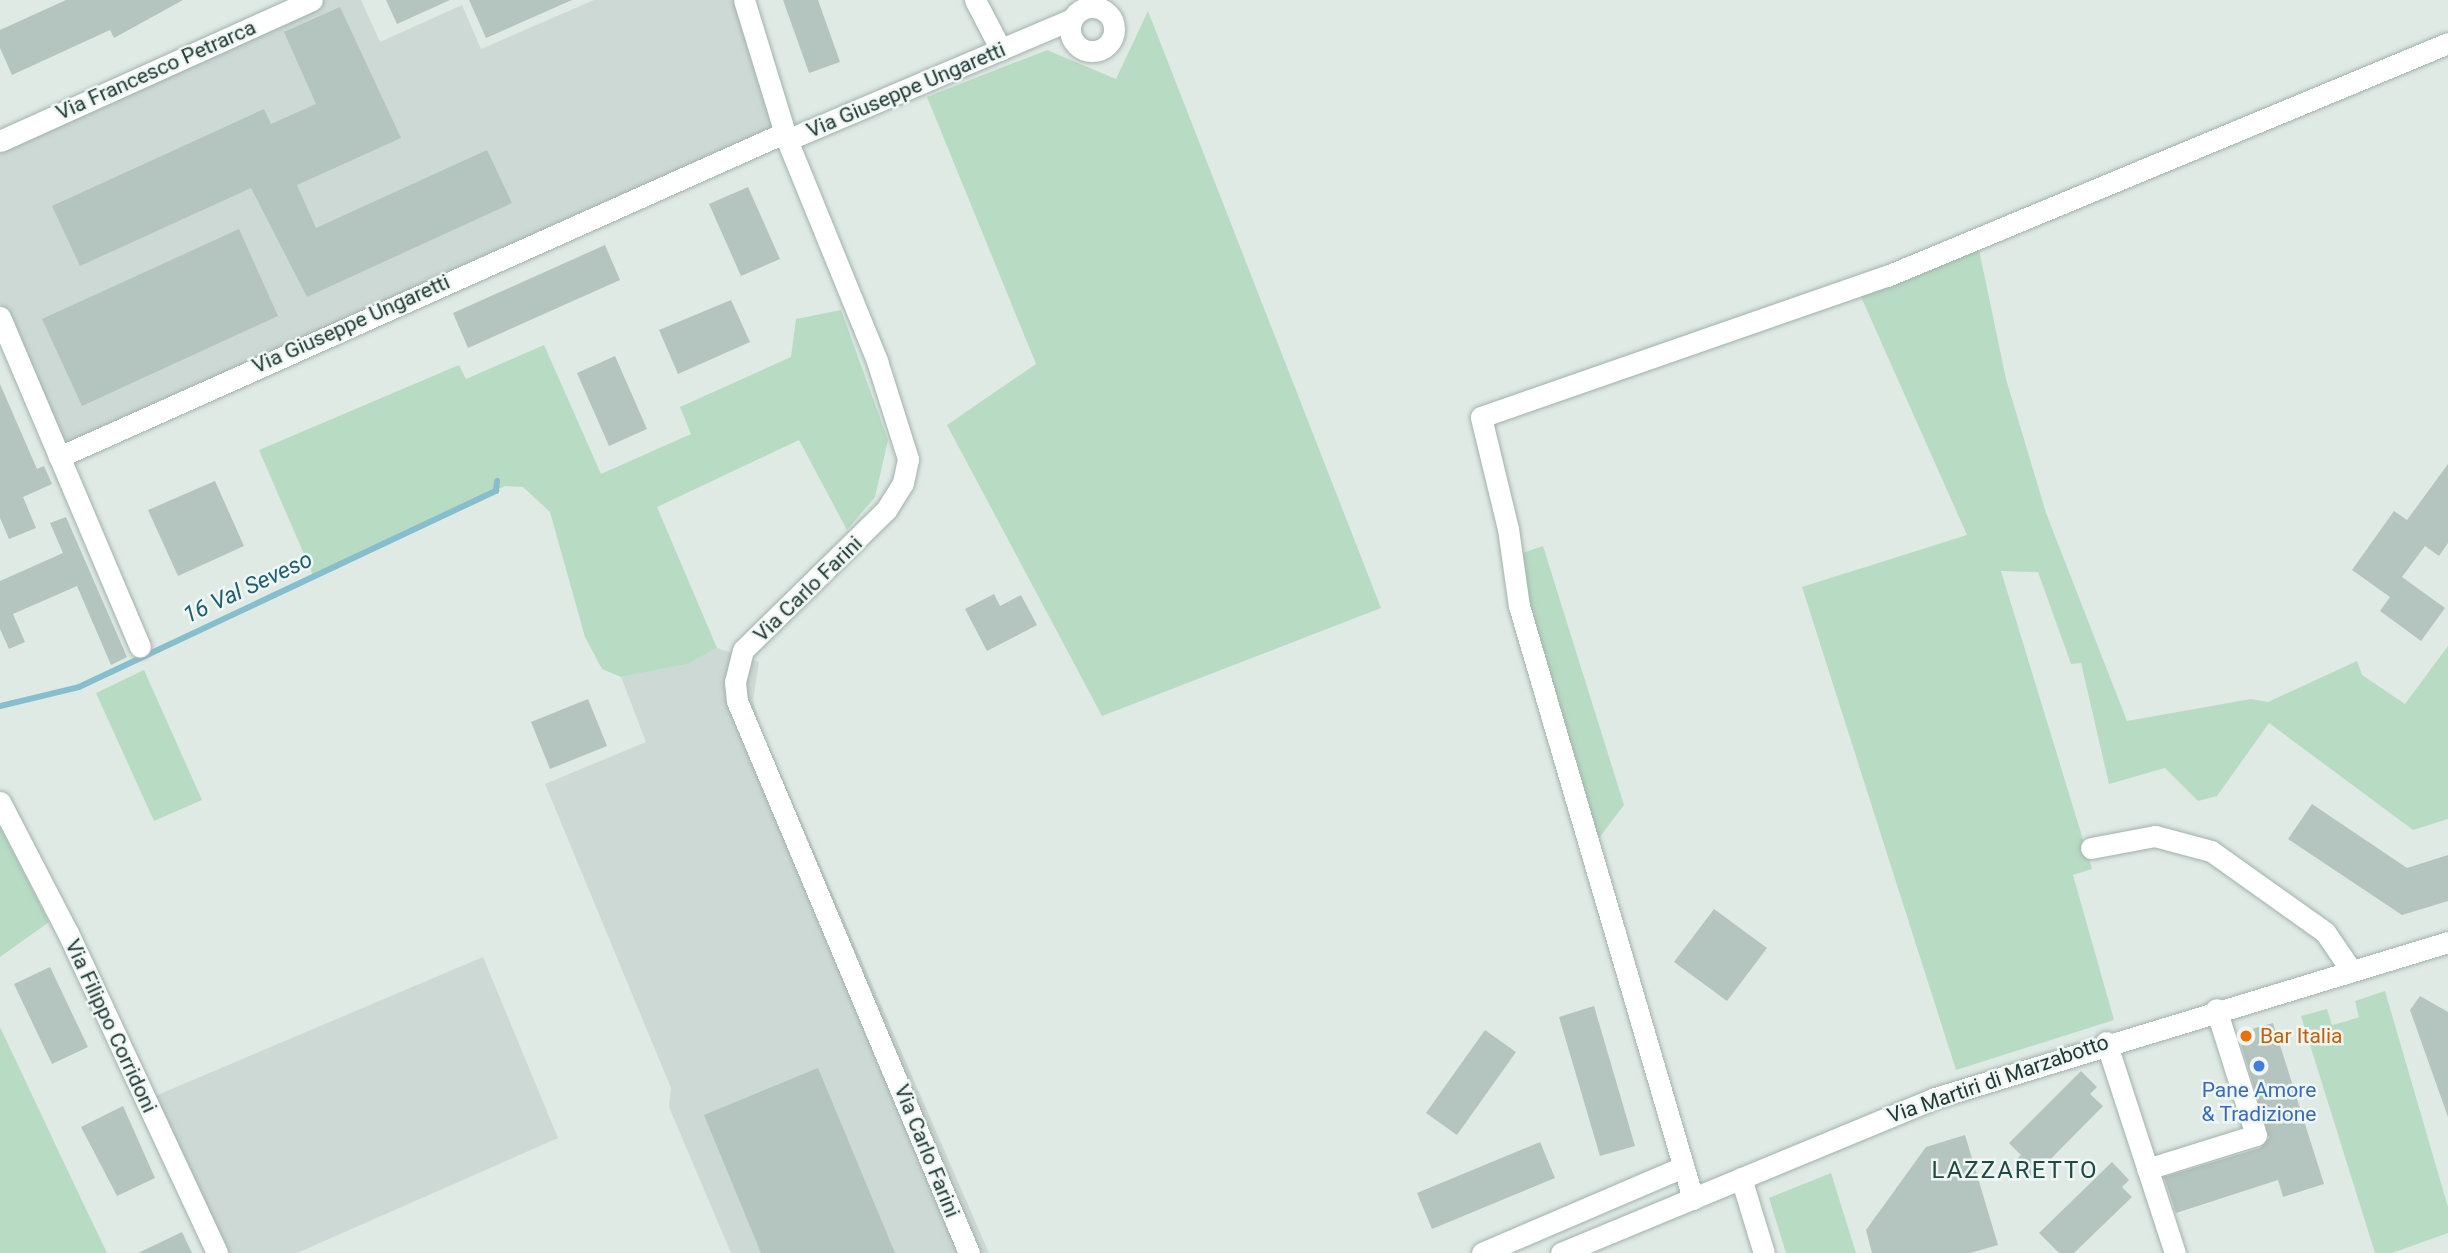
<!DOCTYPE html>
<html>
<head>
<meta charset="utf-8">
<style>
  body { margin:0 }
  #map { position:relative; width:2448px; height:1253px; overflow:hidden; background:#dfeae5; font-family:Roboto,sans-serif }
  div>[style] { position:absolute }
  .built>* { inset:0; background:#cdd9d5 }
  .green>* { inset:0; background:#b8dbc4 }
  .stream>* { height:6px; margin:-3px; padding:0 3px; transform-origin:3px; border-radius:3px; background:#87bece }
  .building>* { inset:0; background:#b4c4bf }
  .roads { filter:drop-shadow(0 0 2px #a2b1ac) drop-shadow(0 0 2px #a2b1ac) }
  .minor>* { height:21px; margin:-10.5px; padding:0 10.5px; transform-origin:10.5px; border-radius:10.5px; background:#fff }
  .minor>.ring { margin:-10.5px; padding:0; box-sizing:content-box; background:none; border:21px solid #fff; border-radius:50% }
  .dots>* { width:19px; height:19px; translate:-50% -50%; box-sizing:border-box; border:4px solid #eff6f3; border-radius:50% }
  span { translate:-50% -50%; white-space:nowrap; text-align:center; line-height:1.15; -webkit-text-stroke:5px #eff6f3; paint-order:stroke }
  .street-label { font-size:21px; color:#203934 }
  .food-label { font-size:21px; color:#c56008 }
  .left { translate:0 -50%; text-align:left }
  .shop-label { font-size:21px; color:#366cbe }
  .water-label { font-size:23px; color:#1d5e72; font-style:italic }
  .quarter-label { font-size:24px; color:#1d4a42; letter-spacing:2px }
</style>
</head>
<body>
<div id="map">
  <div class="built">
    <div style="clip-path:polygon(322px 0,361px 0,380px 42px,462px 5px,481px 49px,594px 0,736px 0,777px 126px,62px 451px,0 303px,0 145px)"></div>
    <div style="clip-path:polygon(717px 648px,759px 662px,753px 700px,759px 724px,989px 1253px,731px 1253px,669px 1107px,671px 1088px,545px 784px,646px 742px,621px 677px,688px 664px)"></div>
    <div style="clip-path:polygon(483px 957px,558px 1138px,297px 1253px,228px 1253px,155px 1096px)"></div>
  </div>
  <div class="green">
    <div style="clip-path:polygon(1148px 11px,1381px 608px,1102px 716px,947px 425px,1036px 364px,927px 97px,1047px 50px,1116px 79px)"></div>
    <div style="clip-path:polygon(1978px 245px,2006px 379px,2046px 513px,2127px 721px,2251px 699px,2268px 702px,2357px 661px,2362px 675px,2405px 704px,2448px 646px,2448px 819px,2413px 830px,2269px 723px,2217px 796px,2198px 801px,2165px 768px,2109px 784px,2081px 663px,2071px 664px,2038px 572px,2001px 571px,2092px 869px,2073px 875px,2114px 1020px,1956px 1070px,1802px 587px,1967px 535px,1858px 290px)"></div>
    <div style="clip-path:polygon(841px 310px,888px 440px,875px 497px,847px 530px,799px 440px,657px 507px,717px 648px,688px 664px,621px 677px,602px 669px,585px 637px,550px 512px,523px 487px,505px 486px,313px 575px,259px 450px,459px 365px,466px 379px,544px 345px,601px 474px,691px 434px,680px 407px,791px 357px,796px 319px)"></div>
    <div style="clip-path:polygon(1543px 546px,1624px 805px,1596px 842px,1528px 601px,1520px 554px)"></div>
    <div style="clip-path:polygon(144px 670px,202px 800px,154px 821px,96px 693px)"></div>
    <div style="clip-path:polygon(0 827px,49px 922px,0 957px)"></div>
    <div style="clip-path:polygon(2385px 991px,2448px 1207px,2448px 1233px,2392px 1253px,2375px 1253px,2301px 1016px,2327px 1009px,2332px 1025px,2347px 1021px,2359px 1017px,2355px 1001px)"></div>
    <div style="clip-path:polygon(0 1027px,74px 1184px,107px 1253px,0 1253px)"></div>
    <div style="clip-path:polygon(1831px 1173px,1856px 1253px,1786px 1253px,1769px 1198px)"></div>
  </div>
  <div class="stream">
    <div style="left:0;top:706px;width:81px;rotate:-13.5deg"></div>
    <div style="left:79px;top:687px;width:461px;rotate:-25.2deg"></div>
    <div style="left:496px;top:491px;width:10px;rotate:-84deg"></div>
  </div>
  <div class="building">
    <div style="clip-path:polygon(66px 0,183px 0,114px 38px,110px 30px,12px 75px,0 48px,0 30px)"></div>
    <div style="clip-path:polygon(386px 0,450px 0,397px 24px)"></div>
    <div style="clip-path:polygon(469px 0,572px 0,486px 38px)"></div>
    <div style="clip-path:polygon(783px 0,818px 0,840px 62px,809px 73px)"></div>
    <div style="clip-path:polygon(340px 7px,401px 138px,297px 185px,316px 228px,487px 150px,512px 203px,307px 297px,251px 188px,80px 266px,52px 206px,264px 109px,271px 124px,316px 104px,284px 32px)"></div>
    <div style="clip-path:polygon(748px 187px,780px 259px,741px 276px,709px 204px)"></div>
    <div style="clip-path:polygon(239px 229px,278px 316px,82px 406px,42px 319px)"></div>
    <div style="clip-path:polygon(605px 245px,620px 280px,468px 348px,453px 313px)"></div>
    <div style="clip-path:polygon(731px 300px,750px 342px,678px 374px,659px 330px)"></div>
    <div style="clip-path:polygon(615px 356px,647px 429px,609px 446px,577px 373px)"></div>
    <div style="clip-path:polygon(0 384px,37px 469px,44px 466px,52px 484px,23px 497px,36px 528px,9px 539px,0 518px)"></div>
    <div style="clip-path:polygon(2448px 464px,2448px 543px,2439px 556px,2425px 546px,2402px 577px,2445px 608px,2421px 641px,2380px 611px,2390px 597px,2352px 570px,2394px 511px,2407px 520px)"></div>
    <div style="clip-path:polygon(215px 481px,244px 546px,178px 576px,148px 510px)"></div>
    <div style="clip-path:polygon(66px 517px,127px 657px,111px 665px,77px 586px,13px 614px,25px 642px,9px 649px,0 629px,0 581px,63px 553px,50px 523px)"></div>
    <div style="clip-path:polygon(994px 594px,1000px 606px,1021px 595px,1037px 625px,987px 651px,965px 609px)"></div>
    <div style="clip-path:polygon(588px 699px,607px 746px,550px 769px,531px 722px)"></div>
    <div style="clip-path:polygon(2312px 804px,2407px 868px,2448px 855px,2448px 901px,2402px 915px,2288px 839px)"></div>
    <div style="clip-path:polygon(1714px 909px,1767px 948px,1727px 1001px,1674px 962px)"></div>
    <div style="clip-path:polygon(50px 967px,88px 1047px,52px 1064px,14px 984px)"></div>
    <div style="clip-path:polygon(2420px 996px,2448px 1012px,2448px 1117px,2410px 1010px)"></div>
    <div style="clip-path:polygon(1594px 1006px,1635px 1146px,1600px 1156px,1559px 1017px)"></div>
    <div style="clip-path:polygon(2273px 1023px,2324px 1184px,2283px 1197px,2278px 1180px,2176px 1213px,2164px 1177px,2260px 1148px,2269px 1138px,2238px 1033px)"></div>
    <div style="clip-path:polygon(1485px 1030px,1516px 1052px,1457px 1135px,1426px 1113px)"></div>
    <div style="clip-path:polygon(818px 1068px,895px 1253px,761px 1253px,704px 1115px)"></div>
    <div style="clip-path:polygon(2081px 1071px,2097px 1087px,2090px 1094px,2103px 1106px,2031px 1179px,2014px 1162px,2021px 1155px,2009px 1143px)"></div>
    <div style="clip-path:polygon(123px 1106px,155px 1178px,117px 1196px,81px 1127px)"></div>
    <div style="clip-path:polygon(1965px 1135px,1998px 1245px,1970px 1253px,1872px 1253px,1866px 1230px,1926px 1147px)"></div>
    <div style="clip-path:polygon(1540px 1142px,1555px 1178px,1432px 1229px,1417px 1193px)"></div>
    <div style="clip-path:polygon(2112px 1162px,2129px 1180px,2122px 1187px,2132px 1197px,2074px 1253px,2059px 1253px,2039px 1233px)"></div>
    <div style="clip-path:polygon(182px 1232px,192px 1253px,138px 1253px)"></div>
  </div>
  <div class="roads">
    <div class="minor">
      <div style="left:744px;top:0;width:146px;rotate:72.9deg"></div>
      <div style="left:787px;top:140px;width:239px;rotate:67.8deg"></div>
      <div style="left:877px;top:361px;width:103px;rotate:72.4deg"></div>
      <div style="left:908px;top:459px;width:25px;rotate:102deg"></div>
      <div style="left:903px;top:483px;width:32px;rotate:122deg"></div>
      <div style="left:886px;top:510px;width:200px;rotate:135.6deg"></div>
      <div style="left:743px;top:650px;width:33px;rotate:104deg"></div>
      <div style="left:735px;top:682px;width:19px;rotate:84deg"></div>
      <div style="left:737px;top:701px;width:599px;rotate:67.2deg"></div>
      <div style="left:975px;top:0;width:56px;rotate:62.5deg"></div>
      <div class="ring" style="left:1070px;top:7px;width:23px;height:23px"></div>
      <div style="left:787px;top:140px;width:310px;rotate:-23deg"></div>
      <div style="left:0;top:141px;width:342px;rotate:-24.3deg"></div>
      <div style="left:0;top:317px;width:358px;rotate:67deg"></div>
      <div style="left:59px;top:457px;width:794px;rotate:-24.08deg"></div>
      <div style="left:0;top:802px;width:148px;rotate:62.6deg"></div>
      <div style="left:68px;top:933px;width:353px;rotate:65deg"></div>
      <div style="left:2091px;top:848px;width:65px;rotate:-10.6deg"></div>
      <div style="left:2155px;top:836px;width:58px;rotate:15deg"></div>
      <div style="left:2211px;top:851px;width:140px;rotate:35.4deg"></div>
      <div style="left:2325px;top:932px;width:46px;rotate:55.6deg"></div>
      <div style="left:2106px;top:1042px;width:222px;rotate:71.9deg"></div>
      <div style="left:2147px;top:1169px;width:114px;rotate:-17.3deg"></div>
      <div style="left:2256px;top:1135px;width:132px;rotate:-107.6deg"></div>
      <div style="left:1741px;top:1178px;width:78px;rotate:73deg"></div>
      <div style="left:1693px;top:1199px;width:618px;rotate:-106.35deg"></div>
      <div style="left:1519px;top:606px;width:78px;rotate:-98.1deg"></div>
      <div style="left:1508px;top:529px;width:115px;rotate:-103.6deg"></div>
      <div style="left:1481px;top:417px;width:430px;rotate:-19.2deg"></div>
      <div style="left:1887px;top:276px;width:607px;rotate:-22.55deg"></div>
      <div style="left:1482px;top:1253px;width:219px;rotate:-23.2deg"></div>
      <div style="left:1561px;top:1253px;width:405px;rotate:-22.5deg"></div>
      <div style="left:1935px;top:1098px;width:536px;rotate:-16.91deg"></div>
    </div>
  </div>
  <div class="dots">
    <div style="left:2246px;top:1036px;background:#e8710a"></div>
    <div style="left:2259px;top:1066px;background:#3f7fe0"></div>
  </div>
  <div class="street-label">
    <span style="left:156px;top:70px;rotate:-24deg">Via Francesco Petrarca</span>
    <span style="left:906px;top:90px;rotate:-23deg">Via Giuseppe Ungaretti</span>
    <span style="left:351px;top:324px;rotate:-24deg">Via Giuseppe Ungaretti</span>
    <span style="left:808px;top:589px;rotate:-44deg">Via Carlo Farini</span>
    <span style="left:111px;top:1026px;rotate:65deg">Via Filippo Corridoni</span>
    <span style="left:1998px;top:1079px;rotate:-19deg">Via Martiri di Marzabotto</span>
    <span style="left:927px;top:1151px;rotate:68deg">Via Carlo Farini</span>
  </div>
  <div class="food-label">
    <span class="left" style="left:2260px;top:1036px">Bar Italia</span>
  </div>
  <div class="shop-label">
    <span style="left:2259px;top:1102px">Pane Amore<br>&amp; Tradizione</span>
  </div>
  <div class="water-label">
    <span style="left:248px;top:588px;rotate:-25deg">16 Val Seveso</span>
  </div>
  <div class="quarter-label">
    <span style="left:2015px;top:1171px">LAZZARETTO</span>
  </div>
</div>
</body>
</html>
